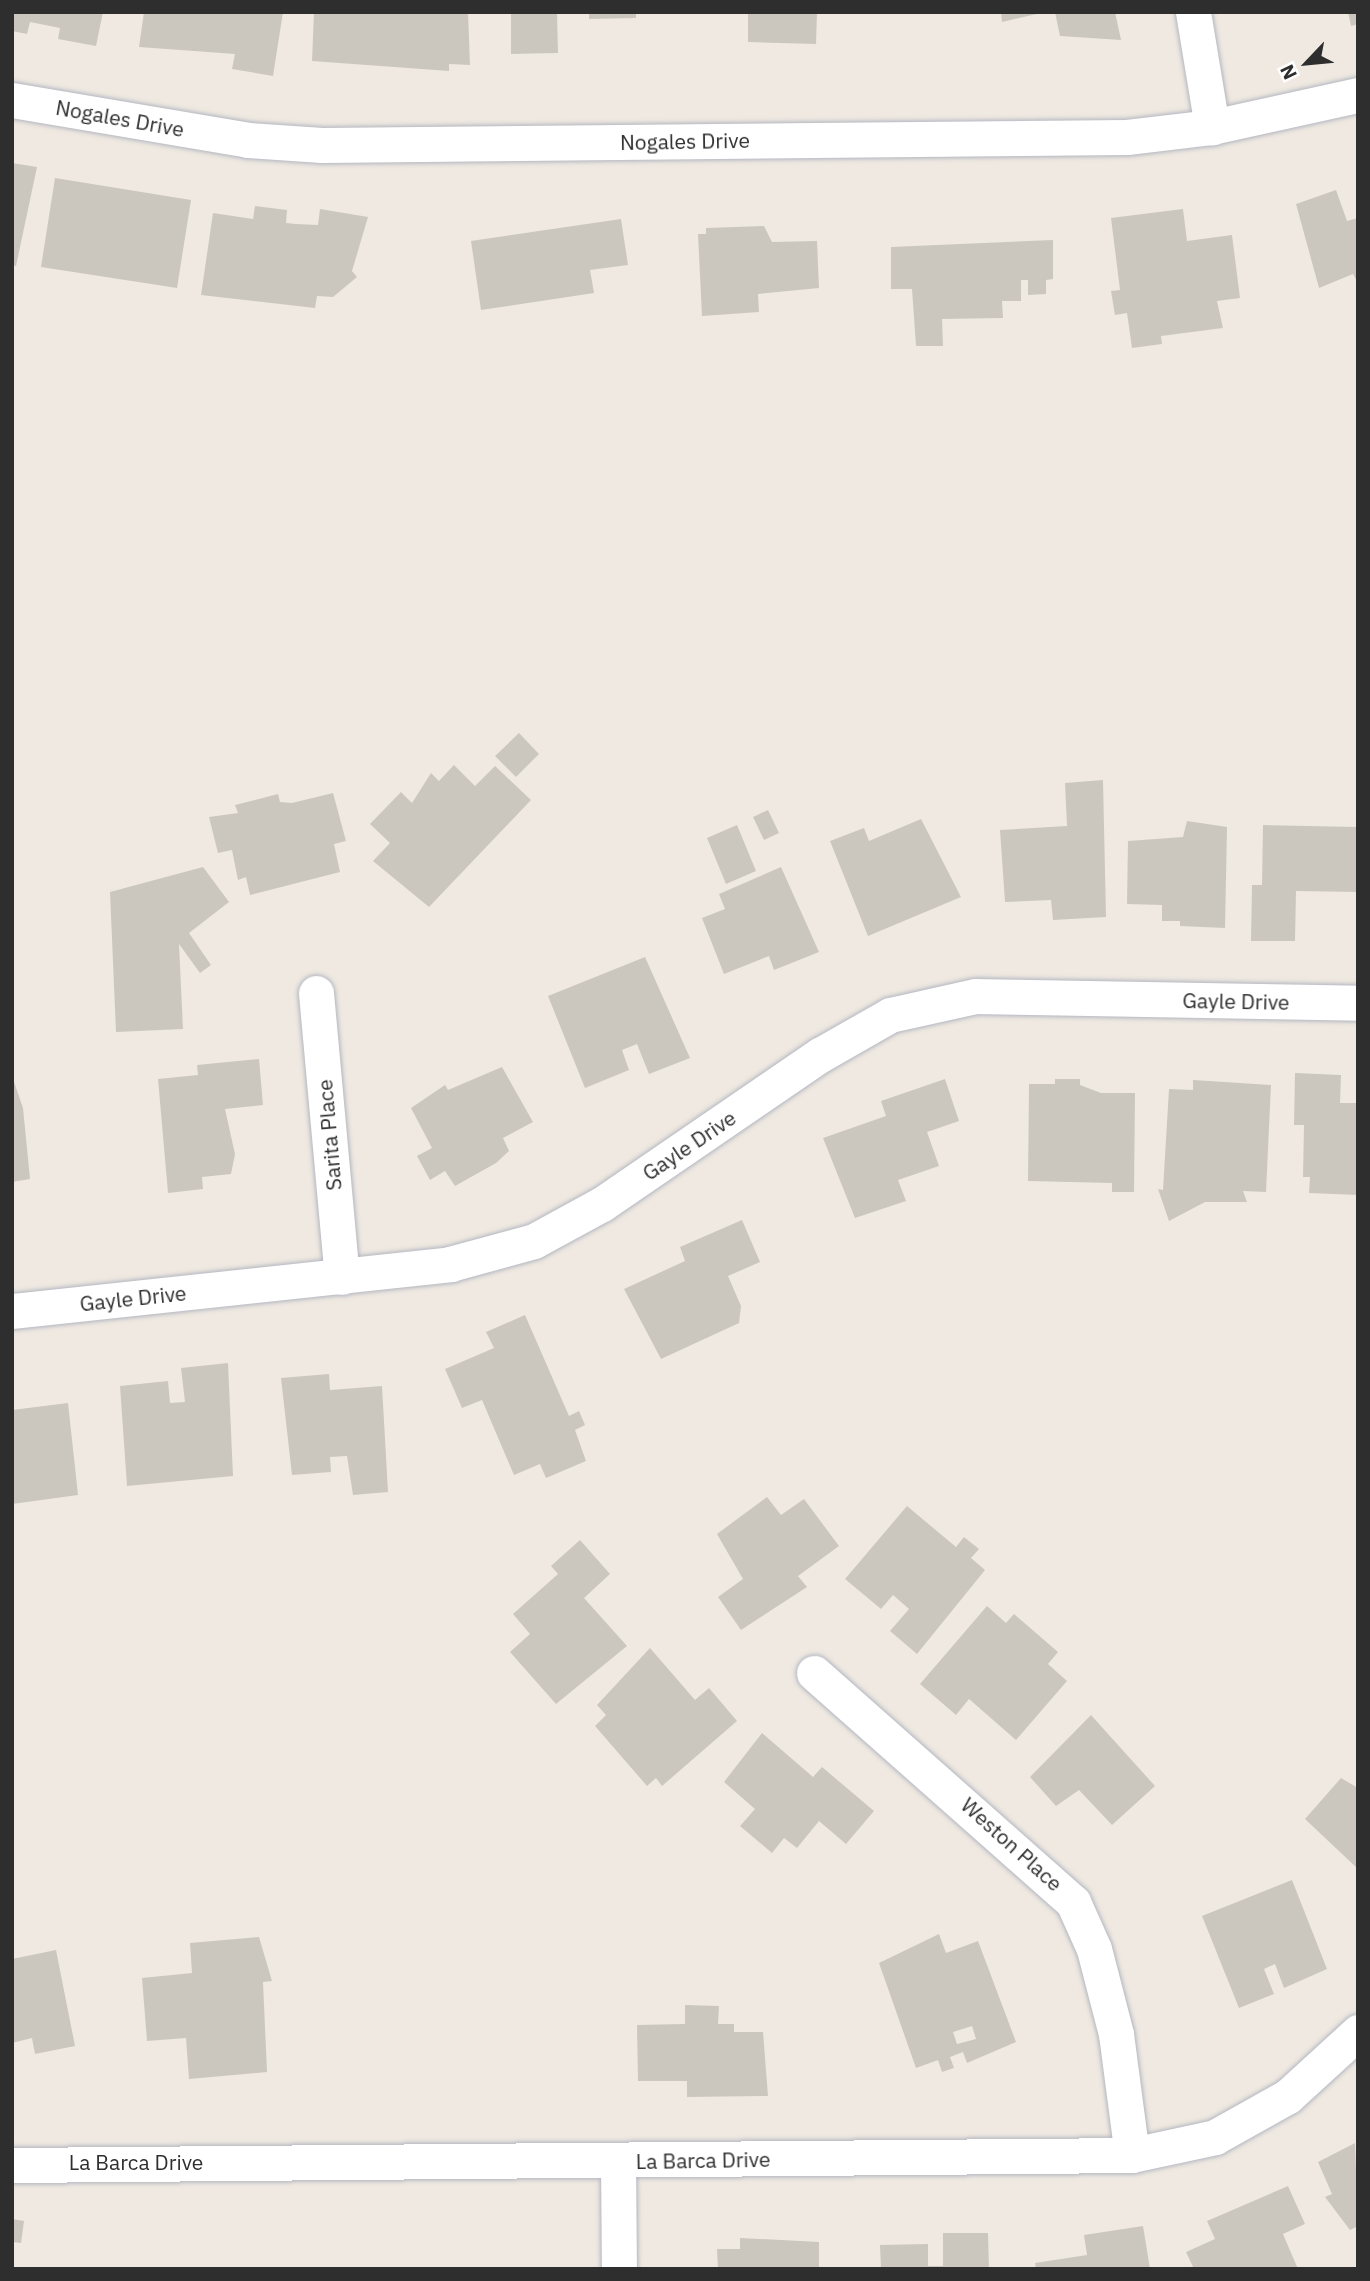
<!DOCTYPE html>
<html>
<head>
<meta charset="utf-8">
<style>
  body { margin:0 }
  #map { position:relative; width:1370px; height:2281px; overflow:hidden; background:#efe9e1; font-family:"IBM Plex Sans",sans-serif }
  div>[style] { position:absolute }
  .building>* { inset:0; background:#cbc7bf }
  .roads { filter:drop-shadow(0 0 2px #b4b7c1) drop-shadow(0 0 2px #b4b7c1) }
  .street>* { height:35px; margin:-17.5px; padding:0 17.5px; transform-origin:17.5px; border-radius:17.5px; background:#fff }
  span { translate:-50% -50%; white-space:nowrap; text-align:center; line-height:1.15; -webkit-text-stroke:6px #fff; paint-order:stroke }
  .street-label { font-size:21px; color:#2e2e2e }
  .frame { position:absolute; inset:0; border:14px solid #2e2e2e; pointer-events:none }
  .north { position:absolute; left:1272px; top:28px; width:70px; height:70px; -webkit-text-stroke:5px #fff; paint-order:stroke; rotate:244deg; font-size:19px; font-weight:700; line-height:28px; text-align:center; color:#2e2e2e }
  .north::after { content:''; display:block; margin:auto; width:24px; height:32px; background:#2e2e2e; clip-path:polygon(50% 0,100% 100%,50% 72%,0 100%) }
</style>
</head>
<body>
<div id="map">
  <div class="building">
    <div style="clip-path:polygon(12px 12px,103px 12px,96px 46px,58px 39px,60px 28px,30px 22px,27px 34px,12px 31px)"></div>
    <div style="clip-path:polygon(144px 12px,283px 12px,273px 76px,232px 69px,235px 54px,139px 47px)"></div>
    <div style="clip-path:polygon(314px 12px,468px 12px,470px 65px,449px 64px,449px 71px,312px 61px)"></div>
    <div style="clip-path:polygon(511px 12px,557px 12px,558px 53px,511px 54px)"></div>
    <div style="clip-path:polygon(589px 12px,636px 12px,636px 18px,589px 19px)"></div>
    <div style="clip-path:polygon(748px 12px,817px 12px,816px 44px,748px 42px)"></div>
    <div style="clip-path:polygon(1001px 12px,1041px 12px,1041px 13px,1002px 22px)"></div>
    <div style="clip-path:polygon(1055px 12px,1115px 12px,1121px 40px,1060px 36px)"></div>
    <div style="clip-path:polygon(1348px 12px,1358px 12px,1358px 24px,1351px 26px)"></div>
    <div style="clip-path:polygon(12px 163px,37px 167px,16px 266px,12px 265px)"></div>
    <div style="clip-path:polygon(55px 178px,191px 200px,177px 288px,41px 267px)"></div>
    <div style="clip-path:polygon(1336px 190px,1347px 221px,1358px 218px,1358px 283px,1353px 274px,1319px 288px,1296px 204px)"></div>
    <div style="clip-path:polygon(255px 206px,287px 210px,286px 223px,296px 224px,318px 225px,320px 209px,368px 217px,352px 271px,357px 277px,333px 297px,317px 296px,315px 308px,201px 295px,213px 213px,253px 219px)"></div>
    <div style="clip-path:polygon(1183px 209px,1187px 241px,1232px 235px,1240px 298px,1217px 301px,1223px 328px,1161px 336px,1162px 344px,1132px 348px,1127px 313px,1115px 315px,1111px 291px,1120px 290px,1111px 218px)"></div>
    <div style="clip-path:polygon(621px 219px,628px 265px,590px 270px,594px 293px,481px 310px,471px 241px)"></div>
    <div style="clip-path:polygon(764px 226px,772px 242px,817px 241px,819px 288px,758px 294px,759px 312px,702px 316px,698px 234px,706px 234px,706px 228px)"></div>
    <div style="clip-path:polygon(1053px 240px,1053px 279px,1046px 280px,1046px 294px,1028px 295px,1028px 280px,1021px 280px,1021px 301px,1002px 301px,1003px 318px,942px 319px,943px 346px,916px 346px,912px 289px,891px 289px,891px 247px)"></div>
    <div style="clip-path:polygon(519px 733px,539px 754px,516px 777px,495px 756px)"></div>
    <div style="clip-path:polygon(454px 765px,475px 786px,495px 766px,531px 800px,429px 907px,373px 861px,390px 843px,370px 824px,401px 792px,412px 803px,431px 773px,439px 781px)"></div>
    <div style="clip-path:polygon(1103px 780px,1106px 917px,1053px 920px,1051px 900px,1005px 902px,1000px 830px,1067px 826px,1065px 783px)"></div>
    <div style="clip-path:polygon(333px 793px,346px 841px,334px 844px,340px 872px,250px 895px,246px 877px,238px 880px,232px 850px,218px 853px,209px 817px,238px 813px,235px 805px,278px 794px,280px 802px,292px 803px)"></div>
    <div style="clip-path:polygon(768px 810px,779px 833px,764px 840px,753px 817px)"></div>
    <div style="clip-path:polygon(921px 819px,961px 897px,868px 936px,830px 841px,864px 828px,869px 841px)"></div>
    <div style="clip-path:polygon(1187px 821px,1227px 827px,1225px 928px,1180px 926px,1180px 921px,1162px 921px,1162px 905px,1127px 904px,1128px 841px,1183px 837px)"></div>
    <div style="clip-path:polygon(737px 825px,756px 871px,726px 884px,707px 838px)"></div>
    <div style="clip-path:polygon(1263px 825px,1358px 827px,1358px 892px,1296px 891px,1295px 941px,1251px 941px,1252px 885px,1262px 885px)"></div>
    <div style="clip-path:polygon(203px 867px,229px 902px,189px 933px,211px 965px,200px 973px,179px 944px,183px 1029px,116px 1032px,110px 892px)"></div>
    <div style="clip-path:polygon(781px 867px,819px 952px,774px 970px,769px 956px,724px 974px,702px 918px,725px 909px,719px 894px)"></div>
    <div style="clip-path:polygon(645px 957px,690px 1058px,649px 1074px,637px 1044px,622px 1050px,629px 1070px,585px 1088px,548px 996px)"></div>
    <div style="clip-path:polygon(259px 1059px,263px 1105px,225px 1109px,235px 1154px,231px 1174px,202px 1177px,203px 1189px,168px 1193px,158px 1079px,198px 1075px,197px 1065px)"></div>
    <div style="clip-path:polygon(502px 1067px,533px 1122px,503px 1138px,509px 1151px,496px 1163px,455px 1186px,445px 1171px,430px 1180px,417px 1156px,432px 1148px,411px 1108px,445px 1085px,448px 1090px)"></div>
    <div style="clip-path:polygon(1295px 1073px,1341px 1075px,1340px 1103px,1358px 1103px,1358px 1195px,1309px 1193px,1310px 1177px,1303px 1177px,1304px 1125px,1294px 1125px)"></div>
    <div style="clip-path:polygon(12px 1076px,23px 1108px,30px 1179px,12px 1182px)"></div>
    <div style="clip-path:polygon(945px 1079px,959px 1121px,927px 1132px,939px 1166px,898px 1180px,906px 1201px,855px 1218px,823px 1138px,886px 1116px,881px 1101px)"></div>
    <div style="clip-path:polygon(1055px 1079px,1080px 1079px,1080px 1085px,1101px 1093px,1135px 1093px,1134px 1192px,1112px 1192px,1112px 1183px,1028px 1181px,1029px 1084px,1055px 1084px)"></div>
    <div style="clip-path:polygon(1193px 1080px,1271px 1085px,1266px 1192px,1243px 1191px,1247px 1202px,1205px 1202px,1169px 1221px,1158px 1189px,1163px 1190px,1169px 1089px,1193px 1090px)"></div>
    <div style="clip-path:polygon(742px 1220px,760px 1262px,728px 1276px,741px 1306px,739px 1323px,661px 1359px,624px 1289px,685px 1261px,680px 1247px)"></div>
    <div style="clip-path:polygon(525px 1315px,569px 1416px,579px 1411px,585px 1425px,575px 1430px,586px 1461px,546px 1478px,540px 1464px,514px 1475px,482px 1400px,462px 1408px,445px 1369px,494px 1348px,486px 1332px)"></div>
    <div style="clip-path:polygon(228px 1363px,233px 1476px,127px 1486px,120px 1386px,168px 1381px,170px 1403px,185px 1402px,181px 1368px)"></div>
    <div style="clip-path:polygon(329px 1374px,330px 1390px,382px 1386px,388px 1492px,353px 1495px,347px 1456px,330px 1457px,331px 1472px,292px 1475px,281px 1378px)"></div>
    <div style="clip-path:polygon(68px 1403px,78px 1495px,12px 1504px,12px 1410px)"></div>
    <div style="clip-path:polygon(767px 1497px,781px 1515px,804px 1499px,839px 1546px,798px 1576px,807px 1587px,741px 1630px,718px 1597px,743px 1579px,717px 1534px)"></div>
    <div style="clip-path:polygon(907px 1506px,956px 1547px,964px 1537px,979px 1549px,971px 1558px,985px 1570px,917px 1654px,890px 1631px,909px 1609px,893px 1595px,881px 1609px,845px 1579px)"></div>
    <div style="clip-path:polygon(580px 1540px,610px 1574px,584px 1598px,627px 1646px,556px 1704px,510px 1652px,530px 1634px,513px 1614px,558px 1574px,551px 1566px)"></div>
    <div style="clip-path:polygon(987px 1606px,1006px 1623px,1014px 1614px,1058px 1652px,1048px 1664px,1067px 1681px,1016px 1740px,969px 1699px,956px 1715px,920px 1684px)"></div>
    <div style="clip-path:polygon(650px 1648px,695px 1700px,709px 1688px,737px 1721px,662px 1786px,656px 1778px,647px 1786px,595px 1726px,606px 1715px,597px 1705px)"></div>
    <div style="clip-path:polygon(1091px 1715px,1155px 1786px,1112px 1825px,1079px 1790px,1056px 1806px,1030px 1777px)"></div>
    <div style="clip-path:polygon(762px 1733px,813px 1777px,822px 1767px,874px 1811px,846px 1844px,819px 1821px,797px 1848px,784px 1838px,772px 1853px,740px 1826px,755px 1809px,724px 1782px)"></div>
    <div style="clip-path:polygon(1341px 1778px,1358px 1788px,1358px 1869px,1305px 1819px)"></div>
    <div style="clip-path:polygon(1292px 1880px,1327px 1969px,1284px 1988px,1275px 1964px,1264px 1969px,1274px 1994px,1239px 2008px,1202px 1916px)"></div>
    <div style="clip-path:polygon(evenodd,939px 1934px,946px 1953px,978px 1941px,1016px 2042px,967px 2063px,963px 2052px,950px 2057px,954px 2068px,942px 2072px,938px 2060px,916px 2068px,879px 1963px,939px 1934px,972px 2026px,976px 2039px,957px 2044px,953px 2032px,972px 2026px)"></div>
    <div style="clip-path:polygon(259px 1937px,272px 1981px,263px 1982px,267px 2072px,189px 2079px,186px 2038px,147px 2041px,142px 1978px,192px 1973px,190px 1943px)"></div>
    <div style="clip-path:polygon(56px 1950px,75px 2046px,35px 2054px,32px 2038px,12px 2043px,12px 1959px)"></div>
    <div style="clip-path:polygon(685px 2005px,719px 2006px,718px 2024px,734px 2024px,734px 2032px,763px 2032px,768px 2096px,687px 2097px,687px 2081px,638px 2081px,637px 2025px,685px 2024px)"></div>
    <div style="clip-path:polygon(1355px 2143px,1358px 2226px,1350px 2230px,1325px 2197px,1332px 2194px,1318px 2162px)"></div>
    <div style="clip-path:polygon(1288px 2186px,1305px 2224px,1283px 2234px,1298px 2269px,1194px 2269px,1186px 2252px,1215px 2239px,1207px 2221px)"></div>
    <div style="clip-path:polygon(12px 2219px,24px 2221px,21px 2243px,12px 2242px)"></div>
    <div style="clip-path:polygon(1143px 2226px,1150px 2269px,1036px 2269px,1035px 2263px,1087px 2255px,1084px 2235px)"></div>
    <div style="clip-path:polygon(943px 2233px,988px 2233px,989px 2269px,881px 2269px,880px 2245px,928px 2244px,928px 2266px,943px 2266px)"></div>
    <div style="clip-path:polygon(740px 2238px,819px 2242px,819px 2269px,718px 2269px,717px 2249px,740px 2249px)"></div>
  </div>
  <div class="roads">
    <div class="street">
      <div style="left:1193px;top:12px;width:117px;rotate:80.6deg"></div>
      <div style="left:12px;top:100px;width:239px;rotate:9.6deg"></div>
      <div style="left:248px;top:140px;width:74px;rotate:3.9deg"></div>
      <div style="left:322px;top:145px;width:805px;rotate:-0.57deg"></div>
      <div style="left:1127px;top:137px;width:86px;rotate:-6.7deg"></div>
      <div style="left:1212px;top:127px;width:149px;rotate:-12.4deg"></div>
      <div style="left:316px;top:993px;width:285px;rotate:84.8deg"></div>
      <div style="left:12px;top:1311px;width:441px;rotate:-6.1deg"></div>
      <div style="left:450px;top:1264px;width:87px;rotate:-15.3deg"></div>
      <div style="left:534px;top:1241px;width:77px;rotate:-28.6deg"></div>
      <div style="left:602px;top:1204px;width:264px;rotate:-34.4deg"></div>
      <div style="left:820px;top:1055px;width:81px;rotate:-29.7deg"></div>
      <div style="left:890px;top:1015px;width:88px;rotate:-12.5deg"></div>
      <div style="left:976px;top:996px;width:382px;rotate:1deg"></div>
      <div style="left:814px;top:1673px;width:346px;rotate:41.5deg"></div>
      <div style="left:1073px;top:1902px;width:51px;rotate:65.9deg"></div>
      <div style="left:1094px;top:1949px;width:88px;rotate:75.5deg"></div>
      <div style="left:1116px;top:2034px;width:122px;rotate:82.5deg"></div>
      <div style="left:618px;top:2161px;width:108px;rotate:89.5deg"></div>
      <div style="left:12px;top:2165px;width:1120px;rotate:-0.51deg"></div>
      <div style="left:1132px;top:2155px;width:85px;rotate:-12.2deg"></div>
      <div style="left:1215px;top:2137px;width:84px;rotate:-29.3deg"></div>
      <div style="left:1288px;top:2096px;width:95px;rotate:-42.4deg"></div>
    </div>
  </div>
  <div class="street-label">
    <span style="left:120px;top:118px;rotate:10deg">Nogales Drive</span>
    <span style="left:685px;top:141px;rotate:-1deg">Nogales Drive</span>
    <span style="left:1236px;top:1001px;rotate:1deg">Gayle Drive</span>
    <span style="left:329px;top:1135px;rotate:-95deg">Sarita Place</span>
    <span style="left:689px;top:1145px;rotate:-34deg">Gayle Drive</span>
    <span style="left:133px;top:1298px;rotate:-6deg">Gayle Drive</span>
    <span style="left:1012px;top:1844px;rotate:42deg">Weston Place</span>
    <span style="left:703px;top:2160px;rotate:-1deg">La Barca Drive</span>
    <span style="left:136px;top:2162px">La Barca Drive</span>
  </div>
  <div class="frame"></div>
  <div class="north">N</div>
</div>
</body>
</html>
